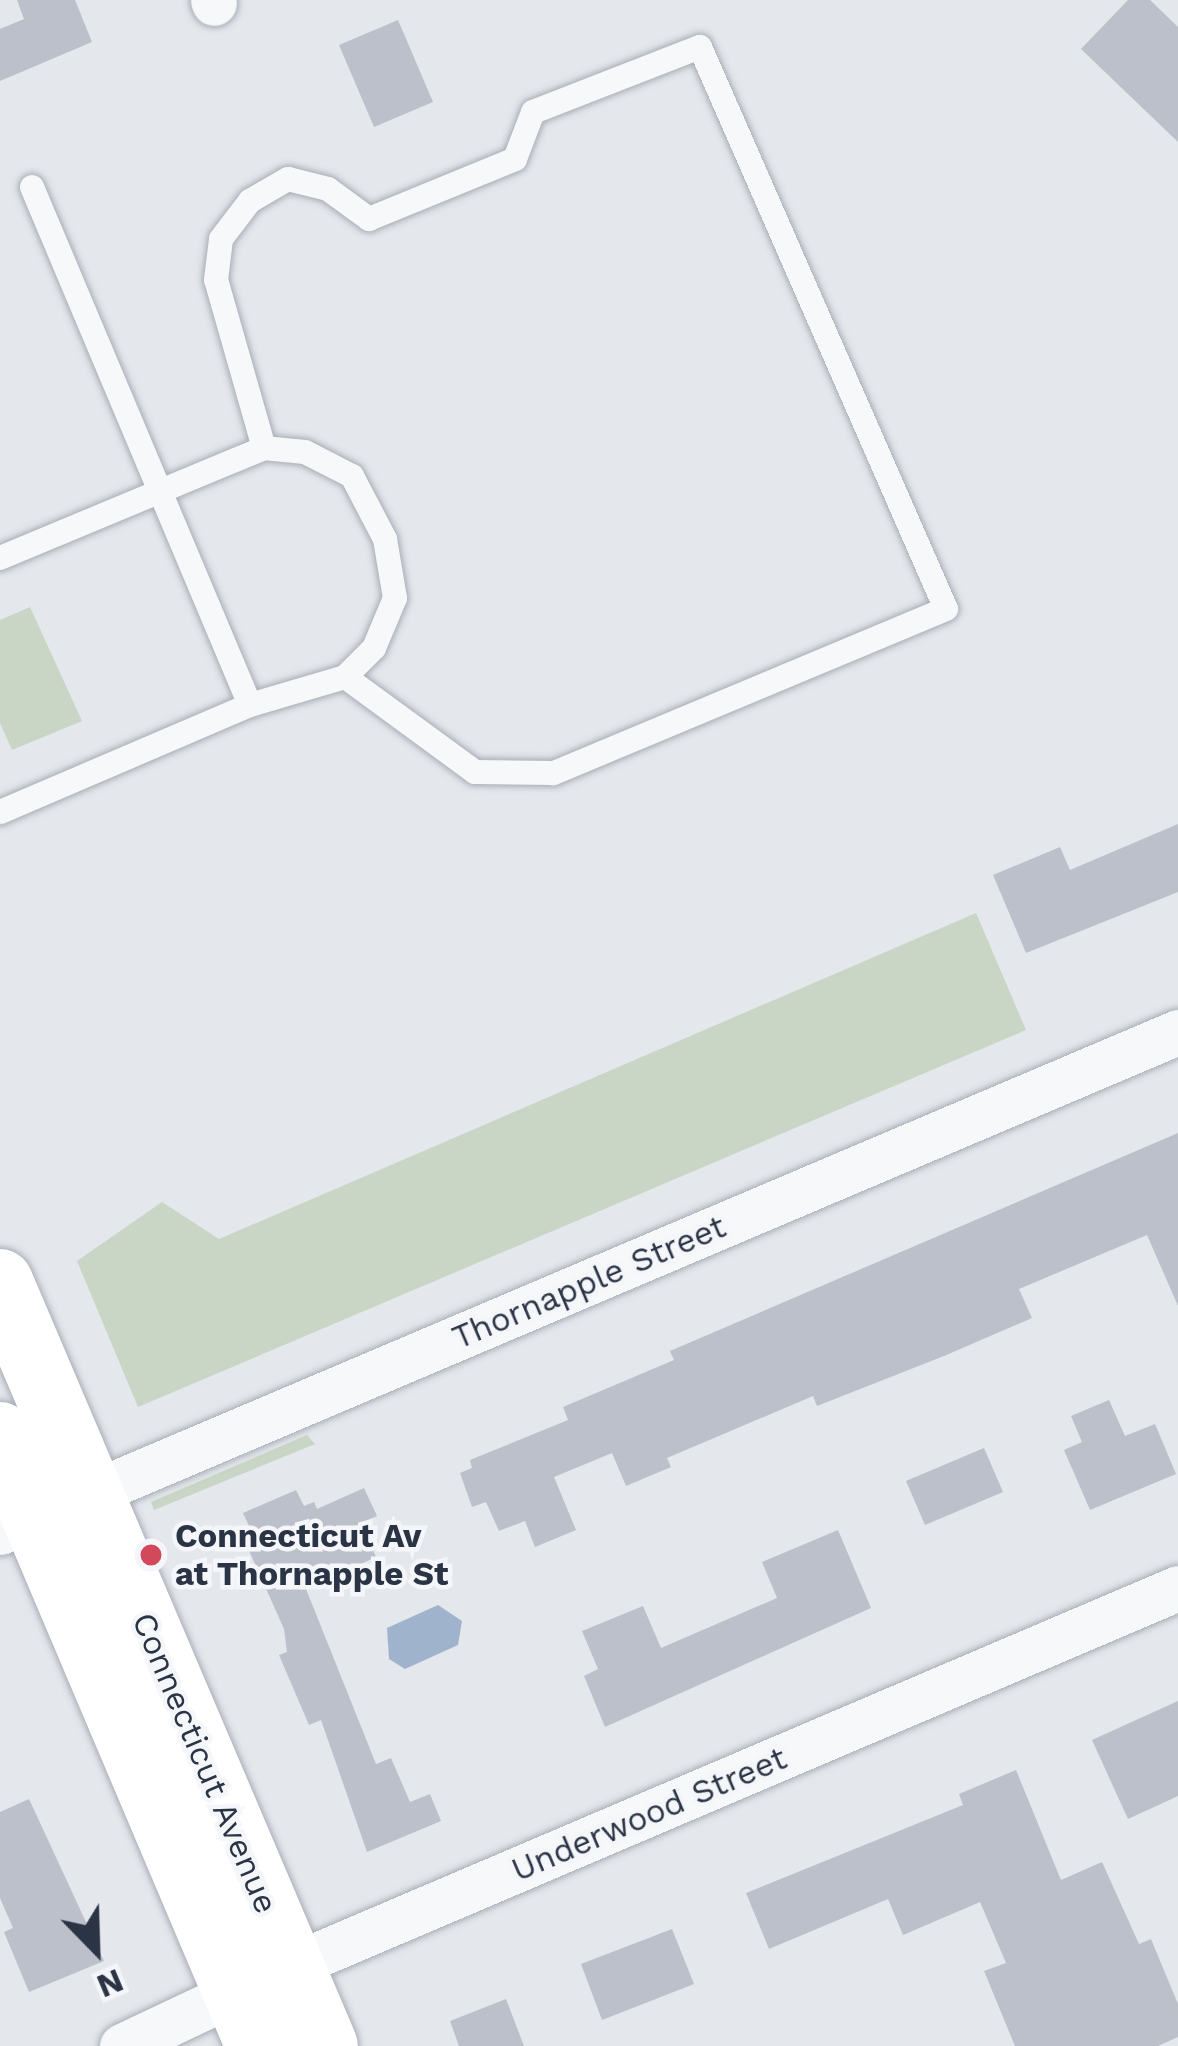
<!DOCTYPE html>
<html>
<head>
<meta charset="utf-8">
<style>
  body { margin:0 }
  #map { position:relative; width:1178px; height:2046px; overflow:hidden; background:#e4e7ec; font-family:"Work Sans",sans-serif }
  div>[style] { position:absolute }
  .green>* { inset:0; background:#c9d6c5 }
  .water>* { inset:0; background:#9fb4cc }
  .building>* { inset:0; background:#bbc0ca }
  .roads { filter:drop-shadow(0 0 3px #a9aeb7) drop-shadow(0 0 3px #a9aeb7) }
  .lane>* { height:24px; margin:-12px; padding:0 12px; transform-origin:12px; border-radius:12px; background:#f7f8fa }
  .street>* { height:45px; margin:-22.5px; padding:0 22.5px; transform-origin:22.5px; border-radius:22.5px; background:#f7f8fa }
  .primary>* { height:66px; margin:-33px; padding:0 33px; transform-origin:33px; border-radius:33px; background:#fff }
  .dots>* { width:33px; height:33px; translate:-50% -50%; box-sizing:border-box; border:6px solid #f4f6f9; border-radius:50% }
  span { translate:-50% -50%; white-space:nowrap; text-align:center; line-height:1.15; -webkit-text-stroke:9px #f4f6f9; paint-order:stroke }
  .street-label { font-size:33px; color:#2b3445 }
  .poi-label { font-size:33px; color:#2b3445; font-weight:700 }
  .left { translate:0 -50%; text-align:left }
  .north { position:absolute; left:36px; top:1890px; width:120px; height:120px; -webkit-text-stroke:9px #f4f6f9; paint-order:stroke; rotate:157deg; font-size:33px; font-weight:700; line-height:48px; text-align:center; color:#2b3445 }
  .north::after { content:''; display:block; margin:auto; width:42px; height:54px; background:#2b3445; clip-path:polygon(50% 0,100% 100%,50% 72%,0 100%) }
</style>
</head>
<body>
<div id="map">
  <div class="green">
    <div style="clip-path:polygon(30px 607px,82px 721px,12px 750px,0 723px,0 620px)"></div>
    <div style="clip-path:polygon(976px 913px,1026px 1030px,138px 1407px,77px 1261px,162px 1202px,219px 1239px)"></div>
    <div style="clip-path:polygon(307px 1435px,315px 1444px,154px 1510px,151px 1502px)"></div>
  </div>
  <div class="water">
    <div style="clip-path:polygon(438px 1605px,462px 1621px,458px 1645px,405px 1669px,389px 1659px,387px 1628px)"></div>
  </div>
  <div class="building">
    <div style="clip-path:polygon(17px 0,75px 0,92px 42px,0 81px,0 29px,24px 19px)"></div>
    <div style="clip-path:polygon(1128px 0,1150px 0,1178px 27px,1178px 142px,1081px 49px)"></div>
    <div style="clip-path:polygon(398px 20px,433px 102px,374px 127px,339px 45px)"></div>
    <div style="clip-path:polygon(1178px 824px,1178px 892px,1026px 953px,993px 875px,1060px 847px,1070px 870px)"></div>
    <div style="clip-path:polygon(1178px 1133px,1178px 1306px,1147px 1235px,1019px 1289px,1032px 1318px,944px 1356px,817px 1406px,813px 1396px,667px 1458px,671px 1467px,626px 1486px,612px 1453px,554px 1477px,576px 1530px,535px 1547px,525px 1521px,499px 1531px,486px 1502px,472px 1507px,460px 1473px,472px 1468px,470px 1460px,568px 1420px,563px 1407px,674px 1360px,670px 1351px)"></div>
    <div style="clip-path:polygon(1109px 1400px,1125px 1436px,1155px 1424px,1176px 1474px,1090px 1510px,1064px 1450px,1082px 1442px,1071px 1416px)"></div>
    <div style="clip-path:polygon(984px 1448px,1003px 1492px,925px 1525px,906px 1481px)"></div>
    <div style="clip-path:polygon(364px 1488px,377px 1516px,361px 1523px,376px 1557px,306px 1589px,376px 1764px,391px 1758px,410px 1802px,430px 1794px,441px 1821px,367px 1852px,321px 1720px,309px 1725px,279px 1655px,287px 1652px,284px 1629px,243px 1537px,250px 1528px,243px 1513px,296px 1490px,304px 1506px,314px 1502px,317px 1509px)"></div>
    <div style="clip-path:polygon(838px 1530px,871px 1608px,605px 1727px,584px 1676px,598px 1669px,582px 1631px,643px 1606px,661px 1648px,777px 1598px,762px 1562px)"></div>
    <div style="clip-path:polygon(1178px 1701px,1178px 1796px,1128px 1819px,1092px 1740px)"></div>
    <div style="clip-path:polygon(1016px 1770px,1061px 1880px,1102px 1862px,1139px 1944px,1151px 1939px,1178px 2004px,1178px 2037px,1158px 2046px,1015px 2046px,984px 1971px,1006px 1963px,980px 1902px,903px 1935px,888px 1899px,769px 1949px,746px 1893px,963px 1805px,959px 1794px)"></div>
    <div style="clip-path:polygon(29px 1799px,104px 1961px,29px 1992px,4px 1932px,13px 1928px,0 1898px,0 1812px)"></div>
    <div style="clip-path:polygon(672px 1929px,694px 1984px,602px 2020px,581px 1964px)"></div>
    <div style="clip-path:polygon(506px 1999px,524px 2046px,459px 2046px,450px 2021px)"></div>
  </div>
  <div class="roads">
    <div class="lane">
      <div style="left:32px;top:187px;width:562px;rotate:67.18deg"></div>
      <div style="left:264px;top:448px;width:175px;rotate:-105.9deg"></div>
      <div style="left:216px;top:280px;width:41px;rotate:-83deg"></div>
      <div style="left:221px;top:239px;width:48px;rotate:-52.7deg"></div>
      <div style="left:250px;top:201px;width:44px;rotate:-30.1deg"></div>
      <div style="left:288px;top:179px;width:41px;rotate:14deg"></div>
      <div style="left:328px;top:189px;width:51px;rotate:36.2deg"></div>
      <div style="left:369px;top:219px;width:158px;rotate:-22.3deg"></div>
      <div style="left:515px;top:159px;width:50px;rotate:-69deg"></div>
      <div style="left:533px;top:112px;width:179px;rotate:-21.3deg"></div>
      <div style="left:700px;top:47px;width:613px;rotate:66.36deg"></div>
      <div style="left:946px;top:609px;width:426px;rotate:157.3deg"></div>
      <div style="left:553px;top:773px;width:78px;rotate:-179.3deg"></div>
      <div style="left:475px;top:772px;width:161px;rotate:-143.8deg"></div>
      <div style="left:0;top:558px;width:286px;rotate:-22.6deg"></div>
      <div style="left:264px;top:448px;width:41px;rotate:5.6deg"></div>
      <div style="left:305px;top:452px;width:53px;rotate:27.1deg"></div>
      <div style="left:352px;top:476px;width:71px;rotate:62.4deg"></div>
      <div style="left:385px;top:539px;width:60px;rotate:80.4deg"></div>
      <div style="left:395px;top:598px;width:54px;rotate:112.8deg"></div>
      <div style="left:374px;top:648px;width:41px;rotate:135deg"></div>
      <div style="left:345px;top:677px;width:99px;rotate:163.6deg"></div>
      <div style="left:250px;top:705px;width:272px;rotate:156.8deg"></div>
    </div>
    <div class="street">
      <div style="left:213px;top:0;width:3px;rotate:72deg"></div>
      <div style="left:0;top:1532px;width:1280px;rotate:-23deg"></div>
      <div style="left:122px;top:2046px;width:187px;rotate:-25.3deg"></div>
      <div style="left:291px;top:1966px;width:964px;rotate:-23.08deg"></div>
    </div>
    <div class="primary">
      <div style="left:0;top:1282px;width:830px;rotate:66.96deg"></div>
      <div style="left:0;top:1435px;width:664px;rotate:67.03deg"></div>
    </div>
  </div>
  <div class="dots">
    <div style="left:151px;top:1555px;background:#d1495b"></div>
  </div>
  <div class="street-label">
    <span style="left:589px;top:1282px;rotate:-23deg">Thornapple Street</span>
    <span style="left:205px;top:1763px;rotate:67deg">Connecticut Avenue</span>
    <span style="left:649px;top:1814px;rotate:-23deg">Underwood Street</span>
  </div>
  <div class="poi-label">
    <span class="left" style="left:175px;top:1555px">Connecticut Av<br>at Thornapple St</span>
  </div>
  <div class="north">N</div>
</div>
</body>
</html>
